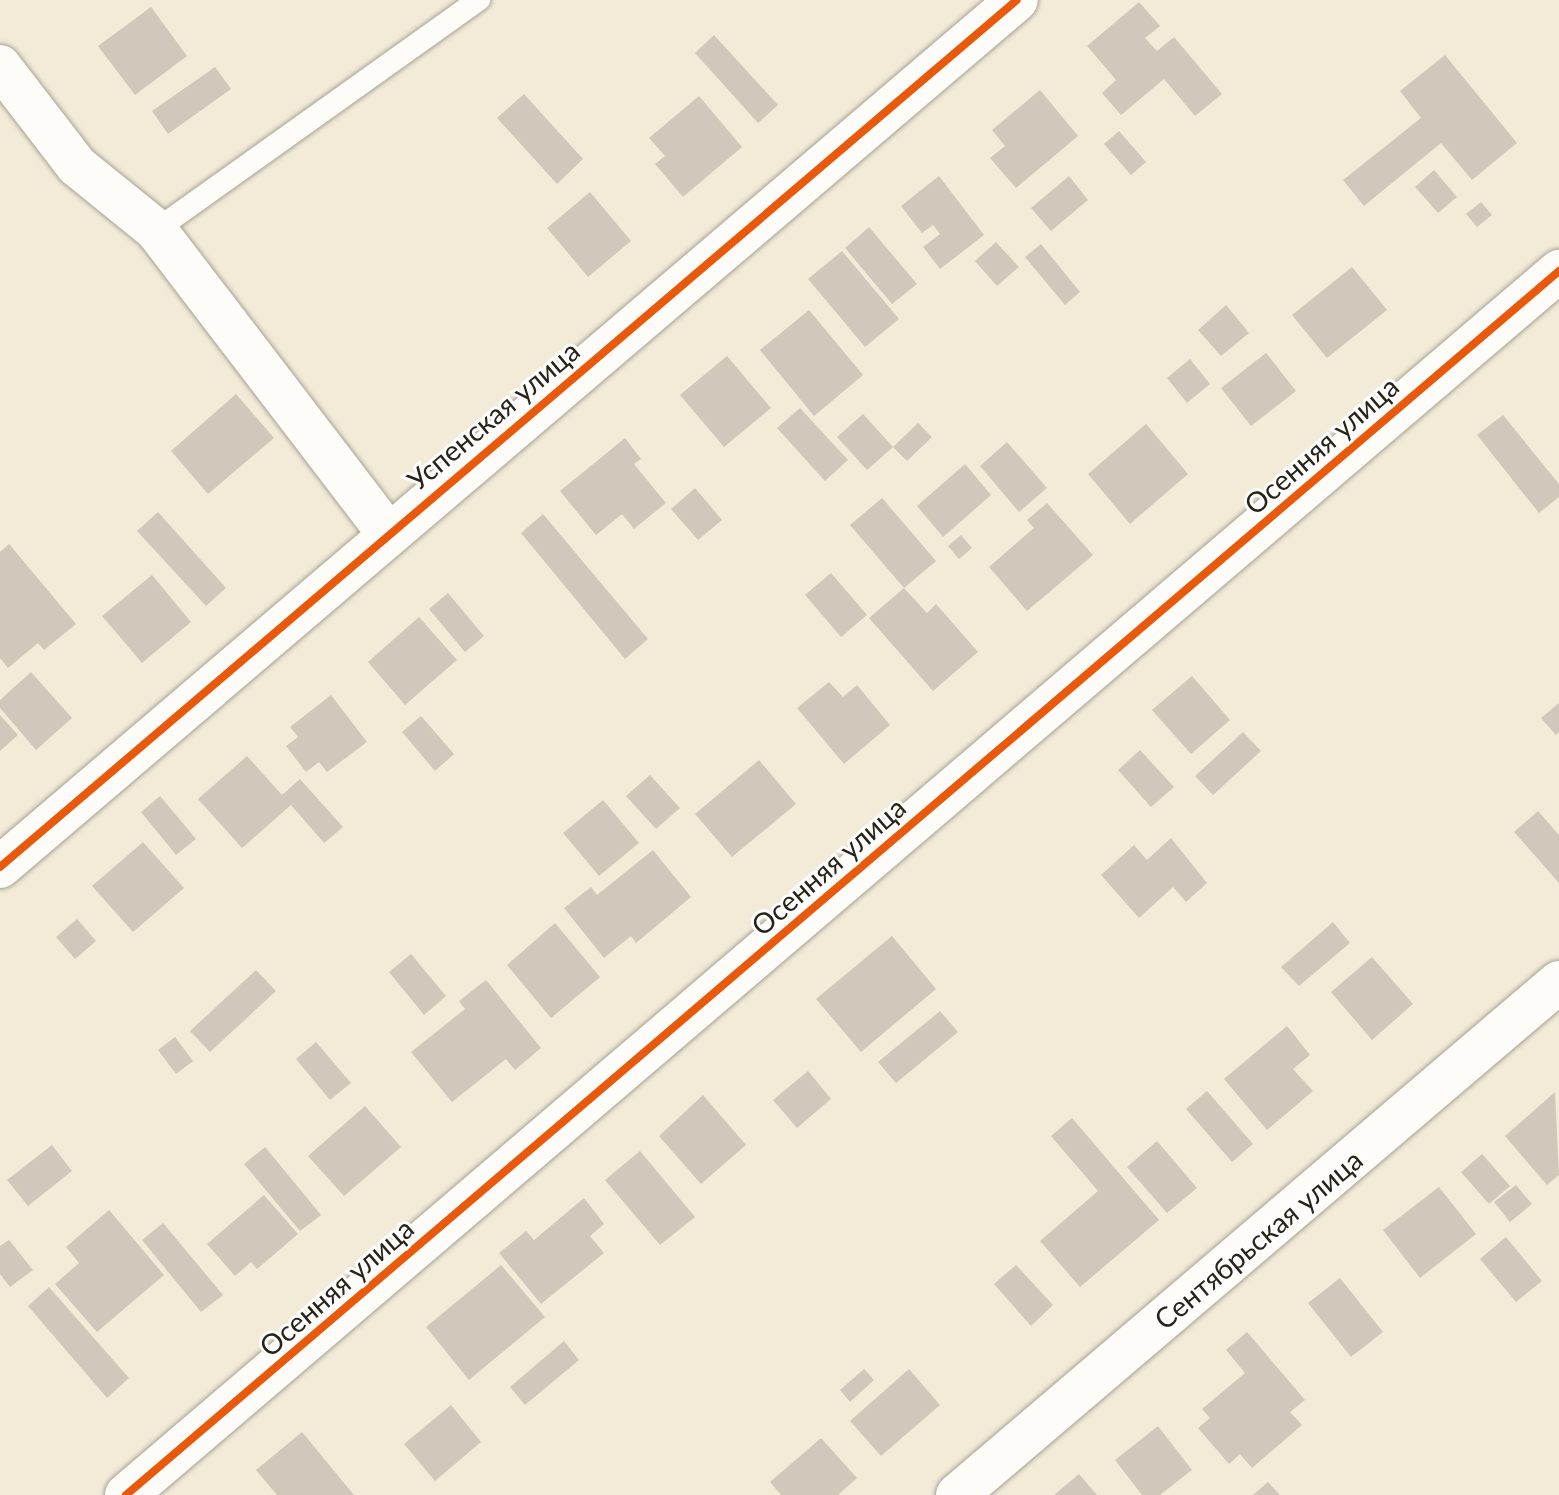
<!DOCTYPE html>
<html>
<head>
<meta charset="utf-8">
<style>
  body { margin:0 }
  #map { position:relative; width:1559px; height:1495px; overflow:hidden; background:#f2ebd8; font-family:Lato,sans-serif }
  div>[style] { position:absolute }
  .building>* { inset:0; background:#d0c9bb }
  .roads { filter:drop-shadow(0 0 2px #a8a294) drop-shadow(0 0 2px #a8a294) }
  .service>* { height:22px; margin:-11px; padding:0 11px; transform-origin:11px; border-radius:11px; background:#fdfcf9 }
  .minor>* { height:42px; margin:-21px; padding:0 21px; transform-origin:21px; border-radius:21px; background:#fdfcf9 }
  .cycleway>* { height:8px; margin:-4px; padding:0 4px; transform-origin:4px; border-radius:4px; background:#e8590c }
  span { translate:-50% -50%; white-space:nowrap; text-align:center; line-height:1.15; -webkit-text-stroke:6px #fdfdfd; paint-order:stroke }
  .street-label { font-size:28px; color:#282317 }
</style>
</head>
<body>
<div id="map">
  <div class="building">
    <div style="clip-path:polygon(1139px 2px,1160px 26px,1145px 38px,1157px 51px,1174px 37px,1222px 94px,1195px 116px,1164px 79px,1121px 115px,1102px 93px,1116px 80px,1087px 46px)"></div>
    <div style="clip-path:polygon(151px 7px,187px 56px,135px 95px,98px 46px)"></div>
    <div style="clip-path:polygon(714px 35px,778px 105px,758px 123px,695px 53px)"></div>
    <div style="clip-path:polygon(1445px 55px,1517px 143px,1472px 180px,1441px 143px,1364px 206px,1343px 180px,1421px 118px,1400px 91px)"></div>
    <div style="clip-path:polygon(215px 67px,231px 89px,168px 134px,152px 111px)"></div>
    <div style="clip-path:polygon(1040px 90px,1078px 136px,1016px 188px,990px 158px,1005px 146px,992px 130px)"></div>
    <div style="clip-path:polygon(524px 94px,583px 159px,557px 184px,497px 118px)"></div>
    <div style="clip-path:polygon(699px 96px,742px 147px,683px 197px,655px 164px,665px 156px,649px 138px)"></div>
    <div style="clip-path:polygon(1119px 131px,1146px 162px,1131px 175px,1104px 144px)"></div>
    <div style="clip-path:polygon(1434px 170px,1457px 197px,1438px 213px,1415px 187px)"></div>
    <div style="clip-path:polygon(939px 176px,984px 235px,940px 269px,923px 247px,940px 234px,933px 225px,922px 233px,901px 206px)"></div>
    <div style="clip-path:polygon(1069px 176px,1088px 200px,1051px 231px,1031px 208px)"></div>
    <div style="clip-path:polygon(590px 192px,631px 241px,588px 277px,547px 228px)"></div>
    <div style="clip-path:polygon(1481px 202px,1492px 215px,1477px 227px,1466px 214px)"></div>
    <div style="clip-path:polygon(869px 227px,917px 284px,892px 304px,845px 248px)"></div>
    <div style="clip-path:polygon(996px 242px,1019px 267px,997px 286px,975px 261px)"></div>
    <div style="clip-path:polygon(1041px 244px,1080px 292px,1065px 305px,1025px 257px)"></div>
    <div style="clip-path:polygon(842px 251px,899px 319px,865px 347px,808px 279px)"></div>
    <div style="clip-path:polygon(1352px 267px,1387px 310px,1327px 358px,1292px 315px)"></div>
    <div style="clip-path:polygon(1226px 305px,1249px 333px,1221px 356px,1198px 330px)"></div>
    <div style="clip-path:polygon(809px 310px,863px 375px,814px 416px,760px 350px)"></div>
    <div style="clip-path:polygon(1266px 353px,1296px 391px,1251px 426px,1221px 388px)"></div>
    <div style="clip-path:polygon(727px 356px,771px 408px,724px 447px,680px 395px)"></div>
    <div style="clip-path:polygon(1190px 359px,1210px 384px,1187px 403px,1167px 378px)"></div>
    <div style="clip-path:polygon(236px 394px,274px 438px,208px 494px,171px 451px)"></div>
    <div style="clip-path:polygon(800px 408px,848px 460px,825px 481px,777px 428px)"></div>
    <div style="clip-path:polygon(863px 414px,893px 447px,867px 470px,837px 437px)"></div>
    <div style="clip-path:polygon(1503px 415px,1559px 484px,1559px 497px,1539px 513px,1477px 435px)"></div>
    <div style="clip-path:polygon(918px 423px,932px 437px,907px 461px,893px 447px)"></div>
    <div style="clip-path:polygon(1146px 424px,1188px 474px,1130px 524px,1088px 474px)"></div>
    <div style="clip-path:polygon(625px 438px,641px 459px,634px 464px,666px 503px,634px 529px,622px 514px,596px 535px,560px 491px)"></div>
    <div style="clip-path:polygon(1007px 442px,1047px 488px,1019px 512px,980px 466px)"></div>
    <div style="clip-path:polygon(965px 464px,991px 495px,943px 537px,917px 506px)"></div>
    <div style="clip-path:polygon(695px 488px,722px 520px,698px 540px,671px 509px)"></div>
    <div style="clip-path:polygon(882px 498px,936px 561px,904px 588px,850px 525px)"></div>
    <div style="clip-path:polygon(1047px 503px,1093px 555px,1027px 611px,989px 567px,1034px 528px,1027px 520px)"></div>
    <div style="clip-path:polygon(158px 512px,226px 588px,206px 606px,137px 531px)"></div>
    <div style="clip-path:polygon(543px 514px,648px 639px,625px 659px,521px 533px)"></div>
    <div style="clip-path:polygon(961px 535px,972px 548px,959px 559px,948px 546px)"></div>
    <div style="clip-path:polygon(9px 544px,76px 624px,44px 650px,38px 643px,8px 668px,0 658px,0 552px)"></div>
    <div style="clip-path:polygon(831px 573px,867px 615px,841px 637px,805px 595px)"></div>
    <div style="clip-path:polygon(152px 575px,191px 622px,142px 663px,102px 616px)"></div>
    <div style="clip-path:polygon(904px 588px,927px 613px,936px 604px,978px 652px,933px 691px,869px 618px)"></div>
    <div style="clip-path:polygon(448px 593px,484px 636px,465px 652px,429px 609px)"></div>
    <div style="clip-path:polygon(419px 617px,457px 660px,405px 705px,368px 662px)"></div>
    <div style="clip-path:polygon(31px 672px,72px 718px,36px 750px,0 708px,0 700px)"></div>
    <div style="clip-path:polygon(1192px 676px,1230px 720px,1191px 754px,1152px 710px)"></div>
    <div style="clip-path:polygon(829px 682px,843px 697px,857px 685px,890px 725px,844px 764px,797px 708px)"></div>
    <div style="clip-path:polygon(331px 695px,367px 742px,327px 772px,319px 762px,306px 772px,286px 746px,298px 737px,290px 727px)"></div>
    <div style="clip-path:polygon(1559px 703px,1559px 732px,1556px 735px,1541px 718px)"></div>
    <div style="clip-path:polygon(0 715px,18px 735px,0 751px)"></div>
    <div style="clip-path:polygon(421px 716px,454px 754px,435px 771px,402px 732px)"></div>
    <div style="clip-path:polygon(1243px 732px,1261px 751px,1213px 795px,1195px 776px)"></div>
    <div style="clip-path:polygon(1140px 750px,1174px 787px,1151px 807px,1118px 770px)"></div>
    <div style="clip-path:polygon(247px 756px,282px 795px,300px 779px,343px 827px,324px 843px,291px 805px,242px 848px,198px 799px)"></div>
    <div style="clip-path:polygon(759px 760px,796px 804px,732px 857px,695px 814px)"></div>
    <div style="clip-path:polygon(650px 775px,680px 808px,656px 829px,626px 796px)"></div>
    <div style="clip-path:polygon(160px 796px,196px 839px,176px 855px,141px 812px)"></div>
    <div style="clip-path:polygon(603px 800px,639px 843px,599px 876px,563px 833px)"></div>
    <div style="clip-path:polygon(1538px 811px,1559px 835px,1559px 883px,1514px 832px)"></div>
    <div style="clip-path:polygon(1171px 838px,1207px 883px,1186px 902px,1173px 887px,1139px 918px,1101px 875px,1134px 845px,1147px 860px)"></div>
    <div style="clip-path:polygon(143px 842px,184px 888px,133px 932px,92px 886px)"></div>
    <div style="clip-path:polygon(653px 850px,691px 897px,636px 943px,631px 936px,604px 958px,564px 908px,591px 887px,597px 895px)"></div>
    <div style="clip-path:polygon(77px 919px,96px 941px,75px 959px,56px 937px)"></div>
    <div style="clip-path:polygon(1333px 922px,1350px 943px,1299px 986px,1281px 967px)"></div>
    <div style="clip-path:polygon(555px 923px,600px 977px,551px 1018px,507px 965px)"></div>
    <div style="clip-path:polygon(892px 936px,936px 989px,861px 1052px,816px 999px)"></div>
    <div style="clip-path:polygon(411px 954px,446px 996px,424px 1015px,389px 972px)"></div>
    <div style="clip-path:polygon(1372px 957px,1413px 1004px,1372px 1040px,1331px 992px)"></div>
    <div style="clip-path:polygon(256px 970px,276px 991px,210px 1052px,190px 1031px)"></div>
    <div style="clip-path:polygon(486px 980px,541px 1048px,515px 1070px,506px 1059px,452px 1102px,411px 1052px,465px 1009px,459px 1001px)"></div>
    <div style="clip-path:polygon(940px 1011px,958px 1032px,896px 1083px,878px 1062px)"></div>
    <div style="clip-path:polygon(1287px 1026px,1310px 1055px,1293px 1069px,1313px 1091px,1267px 1130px,1224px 1079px)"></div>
    <div style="clip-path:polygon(175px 1037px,193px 1061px,176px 1074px,158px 1050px)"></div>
    <div style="clip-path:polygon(316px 1042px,351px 1083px,330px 1100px,296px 1059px)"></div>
    <div style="clip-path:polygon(808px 1071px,831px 1099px,797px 1128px,773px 1100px)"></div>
    <div style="clip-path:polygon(1207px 1091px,1253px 1144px,1232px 1162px,1186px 1109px)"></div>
    <div style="clip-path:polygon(1555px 1092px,1559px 1175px,1547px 1185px,1505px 1136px)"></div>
    <div style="clip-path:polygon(703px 1095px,746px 1145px,701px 1184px,659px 1136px)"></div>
    <div style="clip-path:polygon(365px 1106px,401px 1147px,344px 1196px,308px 1156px)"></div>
    <div style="clip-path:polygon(1072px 1118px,1159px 1220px,1080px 1287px,1040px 1241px,1098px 1191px,1051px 1136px)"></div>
    <div style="clip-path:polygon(1157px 1141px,1197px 1188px,1167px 1213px,1127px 1167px)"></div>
    <div style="clip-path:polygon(52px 1145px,72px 1171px,28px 1206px,7px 1180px)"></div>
    <div style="clip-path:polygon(265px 1147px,321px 1215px,300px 1231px,244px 1164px)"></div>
    <div style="clip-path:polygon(640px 1151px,695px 1217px,660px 1245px,605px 1180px)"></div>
    <div style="clip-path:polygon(1482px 1154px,1510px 1186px,1489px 1204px,1461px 1172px)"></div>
    <div style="clip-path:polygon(1516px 1185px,1532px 1204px,1510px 1222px,1494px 1202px)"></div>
    <div style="clip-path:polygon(1439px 1187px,1476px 1234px,1420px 1278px,1383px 1230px)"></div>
    <div style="clip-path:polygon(264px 1195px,298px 1234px,257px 1269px,251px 1262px,235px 1276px,207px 1244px)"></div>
    <div style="clip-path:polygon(584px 1198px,604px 1224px,590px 1236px,604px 1253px,541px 1304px,499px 1253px,526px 1231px,534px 1240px)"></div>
    <div style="clip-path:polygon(109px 1210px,164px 1275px,97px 1332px,55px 1284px,79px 1263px,66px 1247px)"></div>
    <div style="clip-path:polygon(163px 1223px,223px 1295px,201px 1312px,142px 1240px)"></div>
    <div style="clip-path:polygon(1506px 1237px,1542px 1281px,1516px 1302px,1480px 1259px)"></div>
    <div style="clip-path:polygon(9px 1240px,33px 1270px,10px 1287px,0 1274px,0 1246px)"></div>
    <div style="clip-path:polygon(501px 1265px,545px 1317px,469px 1380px,426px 1327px)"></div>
    <div style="clip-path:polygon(1016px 1265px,1053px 1305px,1031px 1326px,994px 1284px)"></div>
    <div style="clip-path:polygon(1340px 1278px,1383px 1332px,1351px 1357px,1308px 1303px)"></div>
    <div style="clip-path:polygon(49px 1287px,129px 1378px,107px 1398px,28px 1306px)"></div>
    <div style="clip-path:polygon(1247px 1332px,1305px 1400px,1290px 1412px,1302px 1425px,1252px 1468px,1240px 1454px,1229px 1464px,1198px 1428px,1210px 1418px,1202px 1409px,1245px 1373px,1226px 1350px)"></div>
    <div style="clip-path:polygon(564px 1341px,579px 1360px,525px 1405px,510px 1387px)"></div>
    <div style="clip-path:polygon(864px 1369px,874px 1380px,850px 1402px,840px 1390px)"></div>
    <div style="clip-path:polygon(909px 1369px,940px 1405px,881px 1456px,850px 1421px)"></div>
    <div style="clip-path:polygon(451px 1405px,481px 1442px,435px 1481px,404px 1444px)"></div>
    <div style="clip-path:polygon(1158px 1426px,1192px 1470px,1160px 1495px,1142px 1495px,1115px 1460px)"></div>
    <div style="clip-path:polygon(302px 1432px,354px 1495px,277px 1495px,256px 1470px)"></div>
    <div style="clip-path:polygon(821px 1438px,857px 1478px,838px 1495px,781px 1495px,770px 1482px)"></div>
    <div style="clip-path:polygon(1079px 1474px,1097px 1495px,1054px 1495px)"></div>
    <div style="clip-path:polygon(1268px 1482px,1280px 1495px,1253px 1495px)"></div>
  </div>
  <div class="roads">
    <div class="service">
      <div style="left:156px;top:230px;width:397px;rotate:-35.5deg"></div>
    </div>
    <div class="minor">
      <div style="left:0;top:66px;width:126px;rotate:52.4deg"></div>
      <div style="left:77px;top:166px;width:102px;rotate:39deg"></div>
      <div style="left:156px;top:230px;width:382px;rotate:52.6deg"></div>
      <div style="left:0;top:867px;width:1336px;rotate:-40.45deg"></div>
      <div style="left:126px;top:1495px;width:1885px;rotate:-40.5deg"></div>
      <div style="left:957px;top:1495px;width:791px;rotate:-40.44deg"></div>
    </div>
  </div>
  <div class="cycleway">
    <div style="left:0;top:867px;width:1336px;rotate:-40.45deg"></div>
    <div style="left:126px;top:1495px;width:1885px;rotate:-40.5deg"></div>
  </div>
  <div class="street-label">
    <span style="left:493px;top:415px;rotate:-40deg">Успенская улица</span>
    <span style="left:1321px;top:445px;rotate:-41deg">Осенняя улица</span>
    <span style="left:828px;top:866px;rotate:-41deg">Осенняя улица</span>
    <span style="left:1258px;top:1239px;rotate:-40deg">Сентябрьская улица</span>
    <span style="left:336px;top:1287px;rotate:-41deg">Осенняя улица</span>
  </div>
</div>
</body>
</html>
